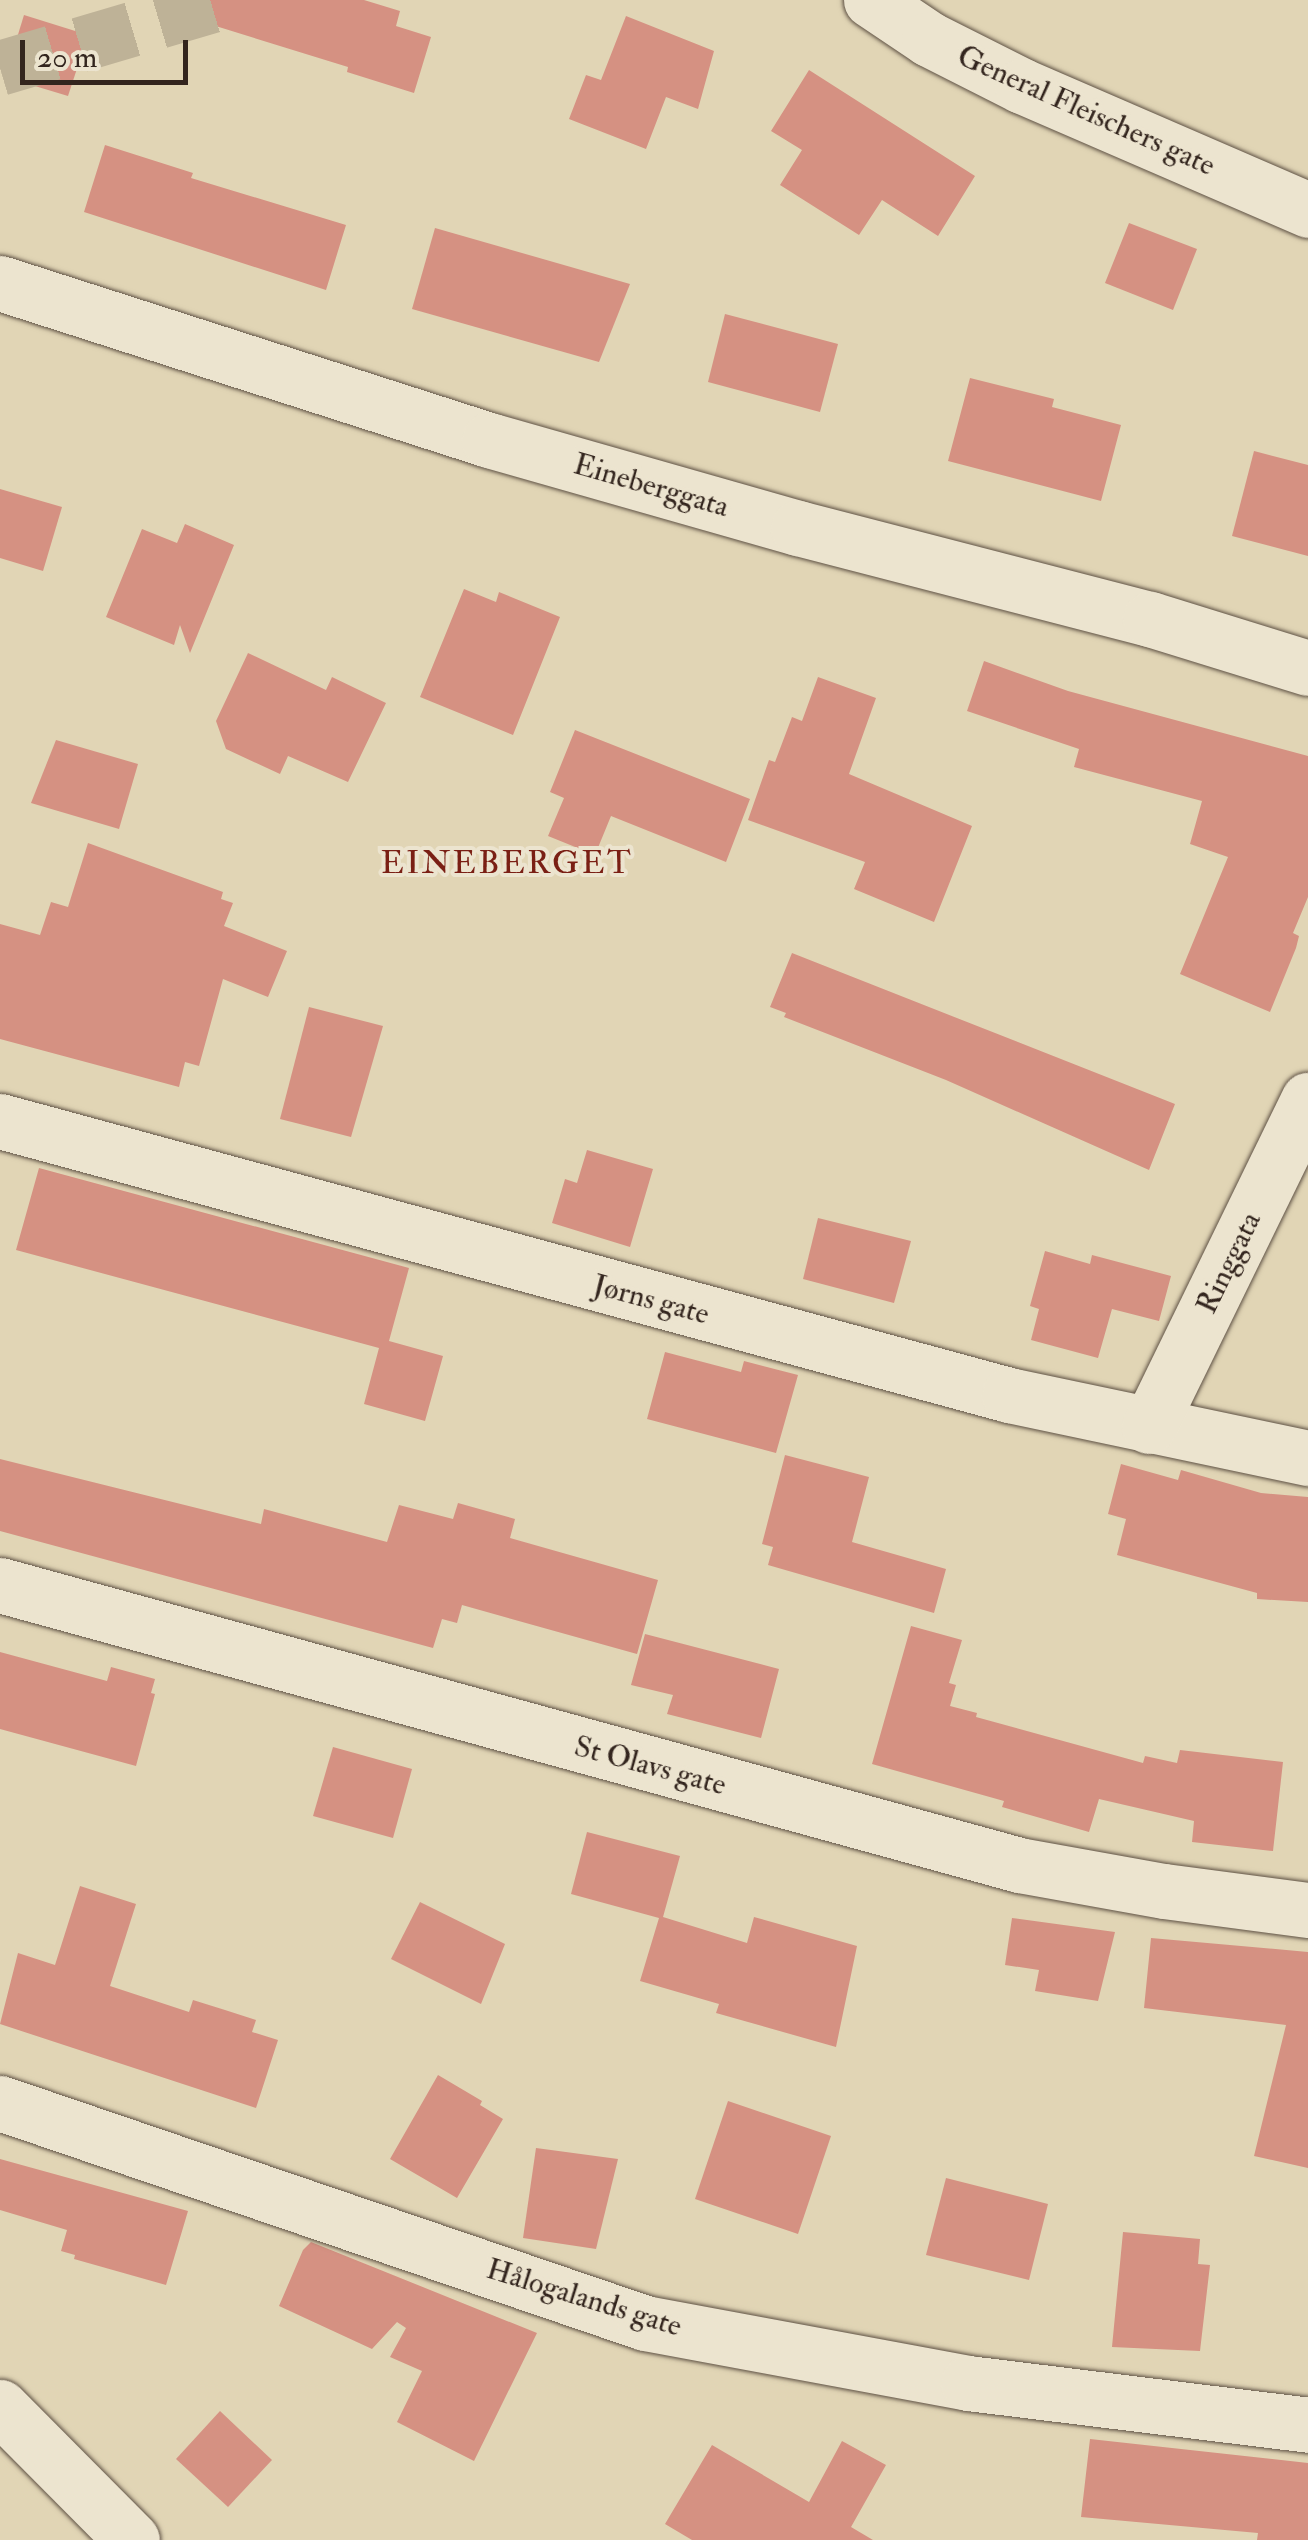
<!DOCTYPE html>
<html>
<head>
<meta charset="utf-8">
<style>
  body { margin:0 }
  #map { position:relative; width:1308px; height:2540px; overflow:hidden; background:#e1d5b5; font-family:"IM FELL Double Pica",serif }
  div>[style] { position:absolute }
  .building>* { inset:0; background:#d59182 }
  .highway-tunnel>* { height:55px; margin-top:-27.5px; transform-origin:0; background:repeating-linear-gradient(90deg,#beb297 0 55px,transparent 0 83px) }
  .roads { filter:drop-shadow(0 0 2px #5e5144) drop-shadow(0 0 2px #5e5144) }
  .minor>* { height:55px; margin:-27.5px; padding:0 27.5px; transform-origin:27.5px; border-radius:27.5px; background:#ece4cf }
  span { translate:-50% -50%; white-space:nowrap; text-align:center; line-height:1.15; -webkit-text-stroke:8px #ece4cf; paint-order:stroke }
  .street-label { font-size:30px; color:#33251e }
  .neighbourhood-label { font-size:32px; color:#7a1f14; letter-spacing:2.5px }
  .scale { position:absolute; left:20px; top:40px; width:168px; height:45px; box-sizing:border-box; border:5px solid #33251e; border-top:0; padding-left:12px; font-size:30px; line-height:35px; white-space:nowrap; color:#33251e; -webkit-text-stroke:8px #ece4cf; paint-order:stroke }
</style>
</head>
<body>
<div id="map">
  <div class="building">
    <div style="clip-path:polygon(166px 0,364px 0,400px 11px,396px 26px,431px 37px,414px 93px,347px 72px,348px 67px,164px 10px)"></div>
    <div style="clip-path:polygon(24px 15px,88px 35px,68px 96px,5px 77px)"></div>
    <div style="clip-path:polygon(626px 16px,714px 51px,698px 109px,666px 97px,646px 149px,569px 119px,586px 75px,601px 80px)"></div>
    <div style="clip-path:polygon(809px 70px,975px 176px,938px 236px,882px 200px,859px 235px,780px 185px,802px 150px,771px 131px)"></div>
    <div style="clip-path:polygon(105px 145px,193px 173px,191px 178px,346px 225px,326px 290px,84px 212px)"></div>
    <div style="clip-path:polygon(1129px 223px,1197px 249px,1173px 310px,1105px 283px)"></div>
    <div style="clip-path:polygon(435px 228px,630px 284px,599px 362px,412px 309px)"></div>
    <div style="clip-path:polygon(725px 314px,838px 344px,820px 412px,708px 382px)"></div>
    <div style="clip-path:polygon(970px 378px,1054px 399px,1052px 407px,1121px 425px,1101px 501px,948px 461px)"></div>
    <div style="clip-path:polygon(1254px 451px,1308px 465px,1308px 556px,1232px 536px)"></div>
    <div style="clip-path:polygon(0 489px,62px 507px,43px 571px,0 558px)"></div>
    <div style="clip-path:polygon(185px 524px,234px 545px,190px 653px,180px 625px,174px 645px,106px 617px,142px 529px,177px 543px)"></div>
    <div style="clip-path:polygon(464px 589px,496px 602px,499px 592px,560px 617px,513px 735px,420px 697px)"></div>
    <div style="clip-path:polygon(248px 653px,326px 690px,332px 677px,386px 703px,348px 782px,288px 756px,280px 774px,226px 749px,216px 721px)"></div>
    <div style="clip-path:polygon(984px 661px,1068px 691px,1308px 756px,1308px 897px,1293px 933px,1299px 936px,1296px 948px,1270px 1012px,1180px 974px,1228px 857px,1190px 844px,1202px 801px,1074px 767px,1079px 749px,967px 711px)"></div>
    <div style="clip-path:polygon(818px 677px,876px 698px,849px 774px,972px 826px,934px 922px,854px 889px,865px 862px,748px 820px,769px 760px,775px 762px,792px 717px,802px 721px)"></div>
    <div style="clip-path:polygon(575px 730px,750px 799px,726px 862px,611px 816px,595px 855px,548px 836px,564px 798px,550px 792px)"></div>
    <div style="clip-path:polygon(56px 740px,138px 764px,119px 829px,31px 803px)"></div>
    <div style="clip-path:polygon(88px 843px,223px 892px,221px 899px,233px 903px,224px 926px,287px 951px,268px 997px,223px 979px,199px 1066px,185px 1062px,179px 1087px,0 1039px,0 924px,40px 935px,51px 902px,68px 907px)"></div>
    <div style="clip-path:polygon(792px 953px,1175px 1104px,1149px 1170px,946px 1080px,784px 1017px,786px 1013px,770px 1007px)"></div>
    <div style="clip-path:polygon(309px 1007px,383px 1026px,351px 1137px,280px 1119px)"></div>
    <div style="clip-path:polygon(587px 1150px,653px 1169px,630px 1247px,552px 1223px,565px 1179px,577px 1183px)"></div>
    <div style="clip-path:polygon(39px 1168px,409px 1268px,389px 1341px,443px 1356px,425px 1421px,364px 1404px,379px 1348px,16px 1250px)"></div>
    <div style="clip-path:polygon(818px 1218px,911px 1241px,894px 1303px,803px 1279px)"></div>
    <div style="clip-path:polygon(1045px 1251px,1090px 1264px,1092px 1255px,1171px 1276px,1159px 1321px,1112px 1309px,1098px 1358px,1031px 1340px,1039px 1309px,1030px 1306px)"></div>
    <div style="clip-path:polygon(665px 1352px,741px 1372px,744px 1361px,798px 1375px,776px 1453px,647px 1419px)"></div>
    <div style="clip-path:polygon(785px 1455px,869px 1477px,852px 1542px,946px 1569px,934px 1613px,768px 1565px,773px 1547px,762px 1544px)"></div>
    <div style="clip-path:polygon(0 1459px,261px 1524px,264px 1509px,387px 1542px,399px 1505px,453px 1519px,458px 1503px,515px 1519px,510px 1538px,658px 1580px,637px 1654px,462px 1605px,457px 1623px,442px 1619px,433px 1648px,0 1531px)"></div>
    <div style="clip-path:polygon(1121px 1464px,1178px 1480px,1181px 1470px,1261px 1493px,1308px 1497px,1308px 1602px,1257px 1599px,1257px 1593px,1117px 1555px,1126px 1519px,1108px 1514px)"></div>
    <div style="clip-path:polygon(911px 1626px,962px 1640px,949px 1683px,956px 1685px,950px 1706px,977px 1713px,976px 1717px,1143px 1763px,1145px 1756px,1177px 1763px,1180px 1750px,1283px 1762px,1273px 1851px,1192px 1842px,1194px 1821px,1099px 1799px,1089px 1832px,1002px 1807px,1004px 1801px,872px 1764px)"></div>
    <div style="clip-path:polygon(645px 1634px,779px 1669px,761px 1738px,667px 1714px,673px 1695px,631px 1685px)"></div>
    <div style="clip-path:polygon(0 1652px,107px 1681px,111px 1667px,155px 1679px,151px 1693px,155px 1694px,136px 1766px,0 1729px)"></div>
    <div style="clip-path:polygon(333px 1747px,412px 1769px,393px 1838px,313px 1816px)"></div>
    <div style="clip-path:polygon(587px 1832px,680px 1856px,663px 1917px,747px 1943px,754px 1917px,857px 1946px,836px 2047px,716px 2013px,719px 2004px,640px 1981px,659px 1918px,571px 1894px)"></div>
    <div style="clip-path:polygon(80px 1886px,136px 1904px,110px 1986px,189px 2012px,193px 2000px,225px 2010px,256px 2020px,252px 2032px,278px 2040px,256px 2108px,0 2024px,18px 1953px,55px 1965px)"></div>
    <div style="clip-path:polygon(420px 1902px,505px 1944px,481px 2004px,391px 1959px)"></div>
    <div style="clip-path:polygon(1012px 1918px,1115px 1932px,1098px 2001px,1035px 1991px,1039px 1970px,1005px 1965px)"></div>
    <div style="clip-path:polygon(1151px 1938px,1308px 1952px,1308px 2168px,1254px 2156px,1286px 2025px,1144px 2008px)"></div>
    <div style="clip-path:polygon(438px 2075px,482px 2101px,480px 2105px,503px 2119px,457px 2198px,390px 2159px)"></div>
    <div style="clip-path:polygon(728px 2101px,831px 2136px,798px 2234px,695px 2199px)"></div>
    <div style="clip-path:polygon(536px 2148px,618px 2159px,596px 2249px,523px 2238px)"></div>
    <div style="clip-path:polygon(0 2159px,188px 2211px,166px 2285px,74px 2259px,75px 2255px,61px 2251px,67px 2230px,0 2210px)"></div>
    <div style="clip-path:polygon(946px 2178px,1048px 2204px,1029px 2280px,926px 2255px)"></div>
    <div style="clip-path:polygon(1123px 2232px,1200px 2239px,1198px 2264px,1210px 2265px,1200px 2351px,1112px 2347px)"></div>
    <div style="clip-path:polygon(311px 2242px,537px 2333px,474px 2461px,397px 2422px,422px 2371px,390px 2357px,406px 2328px,397px 2322px,372px 2349px,279px 2306px,303px 2250px)"></div>
    <div style="clip-path:polygon(220px 2411px,272px 2460px,228px 2507px,176px 2459px)"></div>
    <div style="clip-path:polygon(1090px 2439px,1308px 2463px,1308px 2540px,1257px 2540px,1258px 2533px,1081px 2517px)"></div>
    <div style="clip-path:polygon(842px 2441px,886px 2465px,851px 2527px,873px 2540px,692px 2540px,665px 2524px,712px 2445px,809px 2502px)"></div>
  </div>
  <div class="highway-tunnel">
    <div style="left:0;top:68px;width:239px;rotate:-16.5deg"></div>
  </div>
  <div class="roads">
    <div class="minor">
      <div style="left:871px;top:0;width:70px;rotate:33.9deg"></div>
      <div style="left:929px;top:39px;width:104px;rotate:26.8deg"></div>
      <div style="left:1022px;top:86px;width:312px;rotate:23.4deg"></div>
      <div style="left:0;top:283px;width:514px;rotate:17.8deg"></div>
      <div style="left:489px;top:440px;width:321px;rotate:15.9deg"></div>
      <div style="left:798px;top:528px;width:364px;rotate:14.5deg"></div>
      <div style="left:1150px;top:619px;width:165px;rotate:17.2deg"></div>
      <div style="left:0;top:1121px;width:1046px;rotate:15.19deg"></div>
      <div style="left:1009px;top:1395px;width:306px;rotate:11.9deg"></div>
      <div style="left:1149px;top:1426px;width:363px;rotate:-64deg"></div>
      <div style="left:0;top:1585px;width:1057px;rotate:15.36deg"></div>
      <div style="left:1019px;top:1865px;width:147px;rotate:10.2deg"></div>
      <div style="left:1164px;top:1891px;width:145px;rotate:7.5deg"></div>
      <div style="left:0;top:2103px;width:681px;rotate:18.83deg"></div>
      <div style="left:645px;top:2323px;width:329px;rotate:10.5deg"></div>
      <div style="left:968px;top:2383px;width:343px;rotate:7deg"></div>
      <div style="left:0;top:2407px;width:187px;rotate:45.2deg"></div>
    </div>
  </div>
  <div class="street-label">
    <span style="left:1086px;top:111px;rotate:24deg">General Fleischers gate</span>
    <span style="left:651px;top:486px;rotate:16deg">Eineberggata</span>
    <span style="left:1229px;top:1263px;rotate:-64deg">Ringgata</span>
    <span style="left:651px;top:1300px;rotate:15deg">Jørns gate</span>
    <span style="left:650px;top:1766px;rotate:15deg">St Olavs gate</span>
    <span style="left:584px;top:2298px;rotate:17deg">Hålogalands gate</span>
  </div>
  <div class="neighbourhood-label">
    <span style="left:507px;top:863px">EINEBERGET</span>
  </div>
  <div class="scale">20 m</div>
</div>
</body>
</html>
